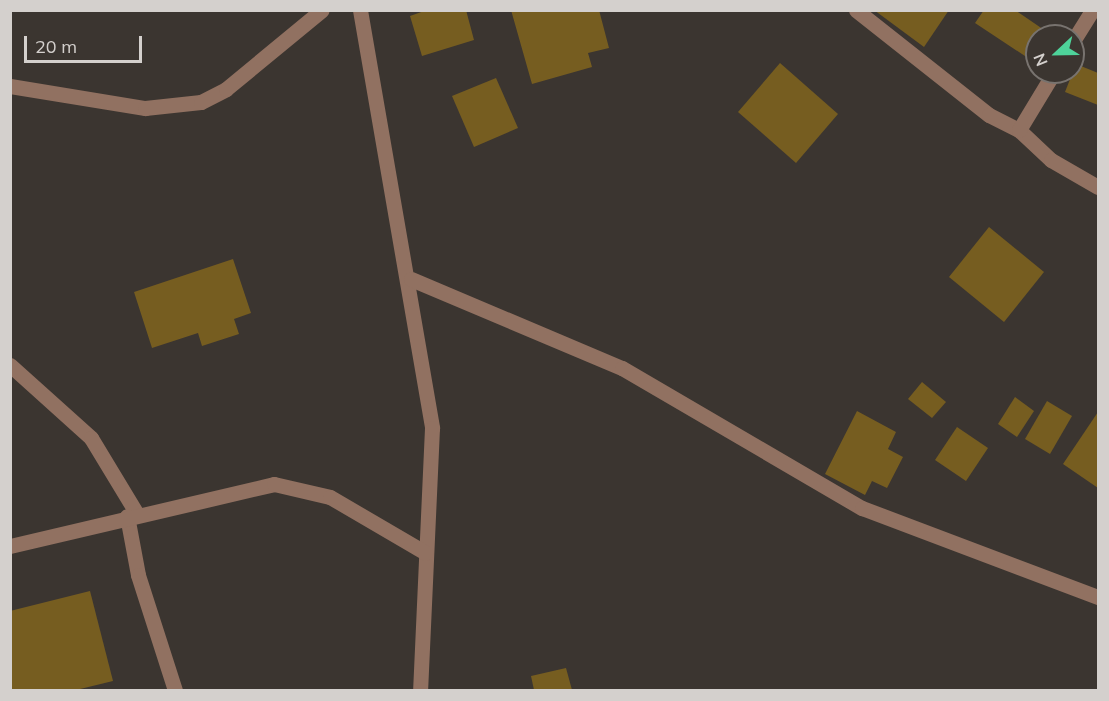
<!DOCTYPE html>
<html>
<head>
<meta charset="utf-8">
<style>
  body { margin:0 }
  #map { position:relative; width:1109px; height:701px; overflow:hidden; background:#3b3530; font-family:Mulish,sans-serif }
  div>[style] { position:absolute }
  .building>* { inset:0; background:#765d20 }
  .minor>* { height:15px; margin:-7.5px; padding:0 7.5px; transform-origin:7.5px; border-radius:7.5px; background:#917161 }
  span { translate:-50% -50%; white-space:nowrap; text-align:center; line-height:1.15; -webkit-text-stroke:4.5px #3b3530; paint-order:stroke }
  .frame { position:absolute; inset:0; border:12px solid #d4d0cd; pointer-events:none }
  .north { position:absolute; left:1025px; top:24px; width:60px; height:60px; box-sizing:border-box; background:#3b3530; border:2px solid #78736f; border-radius:50%; rotate:248deg; font-size:16px; font-weight:700; line-height:24px; text-align:center; color:#d4d0cd }
  .north::after { content:''; display:block; margin:auto; width:21px; height:27px; background:#4ed39a; clip-path:polygon(50% 0,100% 100%,50% 72%,0 100%) }
  .scale { position:absolute; left:24px; top:36px; width:118px; height:27px; box-sizing:border-box; border:3px solid #d4d0cd; border-top:0; padding-left:8px; font-size:18px; line-height:21px; white-space:nowrap; color:#d4d0cd; -webkit-text-stroke:4px #3b3530; paint-order:stroke }
</style>
</head>
<body>
<div id="map">
  <div class="building">
    <div style="clip-path:polygon(427px 10px,466px 10px,474px 40px,422px 56px,410px 16px)"></div>
    <div style="clip-path:polygon(511px 10px,599px 10px,609px 48px,588px 53px,592px 67px,532px 84px)"></div>
    <div style="clip-path:polygon(874px 10px,949px 10px,924px 47px)"></div>
    <div style="clip-path:polygon(984px 10px,1015px 10px,1053px 36px,1037px 36px,1037px 64px,975px 23px)"></div>
    <div style="clip-path:polygon(780px 63px,838px 114px,796px 163px,738px 112px)"></div>
    <div style="clip-path:polygon(1076px 64px,1098px 73px,1098px 105px,1065px 92px)"></div>
    <div style="clip-path:polygon(496px 78px,518px 128px,474px 147px,452px 96px)"></div>
    <div style="clip-path:polygon(989px 227px,1044px 272px,1004px 322px,949px 277px)"></div>
    <div style="clip-path:polygon(233px 259px,251px 313px,234px 319px,239px 334px,202px 346px,198px 333px,152px 348px,134px 292px)"></div>
    <div style="clip-path:polygon(922px 382px,946px 402px,932px 418px,908px 399px)"></div>
    <div style="clip-path:polygon(1015px 397px,1034px 411px,1017px 437px,998px 424px)"></div>
    <div style="clip-path:polygon(1047px 401px,1072px 416px,1050px 454px,1025px 439px)"></div>
    <div style="clip-path:polygon(857px 411px,896px 432px,888px 449px,903px 457px,887px 488px,872px 481px,865px 495px,825px 474px)"></div>
    <div style="clip-path:polygon(1098px 412px,1098px 488px,1063px 464px)"></div>
    <div style="clip-path:polygon(957px 427px,988px 448px,966px 481px,935px 460px)"></div>
    <div style="clip-path:polygon(90px 591px,113px 681px,76px 690px,10px 690px,10px 611px)"></div>
    <div style="clip-path:polygon(566px 668px,572px 690px,534px 690px,531px 676px)"></div>
  </div>
  <div class="minor">
    <div style="left:360px;top:10px;width:424px;rotate:80.2deg"></div>
    <div style="left:432px;top:428px;width:262px;rotate:92.6deg"></div>
    <div style="left:856px;top:10px;width:169px;rotate:38.3deg"></div>
    <div style="left:989px;top:115px;width:34px;rotate:27deg"></div>
    <div style="left:1019px;top:130px;width:44px;rotate:43.2deg"></div>
    <div style="left:1051px;top:160px;width:54px;rotate:29.9deg"></div>
    <div style="left:1073px;top:41px;width:36px;rotate:-58deg"></div>
    <div style="left:10px;top:86px;width:137px;rotate:9.3deg"></div>
    <div style="left:145px;top:108px;width:56px;rotate:-6.1deg"></div>
    <div style="left:201px;top:102px;width:28px;rotate:-27deg"></div>
    <div style="left:226px;top:89px;width:124px;rotate:-39.5deg"></div>
    <div style="left:1019px;top:130px;width:68px;rotate:-58.9deg"></div>
    <div style="left:411px;top:279px;width:229px;rotate:22.9deg"></div>
    <div style="left:622px;top:368px;width:278px;rotate:30.3deg"></div>
    <div style="left:862px;top:508px;width:252px;rotate:20.7deg"></div>
    <div style="left:10px;top:365px;width:109px;rotate:42deg"></div>
    <div style="left:91px;top:438px;width:89px;rotate:58.8deg"></div>
    <div style="left:127px;top:516px;width:60px;rotate:79.4deg"></div>
    <div style="left:138px;top:575px;width:121px;rotate:72.2deg"></div>
    <div style="left:10px;top:546px;width:271px;rotate:-13.2deg"></div>
    <div style="left:274px;top:484px;width:57px;rotate:13.1deg"></div>
    <div style="left:330px;top:497px;width:111px;rotate:30.3deg"></div>
  </div>
  <div class="frame"></div>
  <div class="north">N</div>
  <div class="scale">20 m</div>
</div>
</body>
</html>
